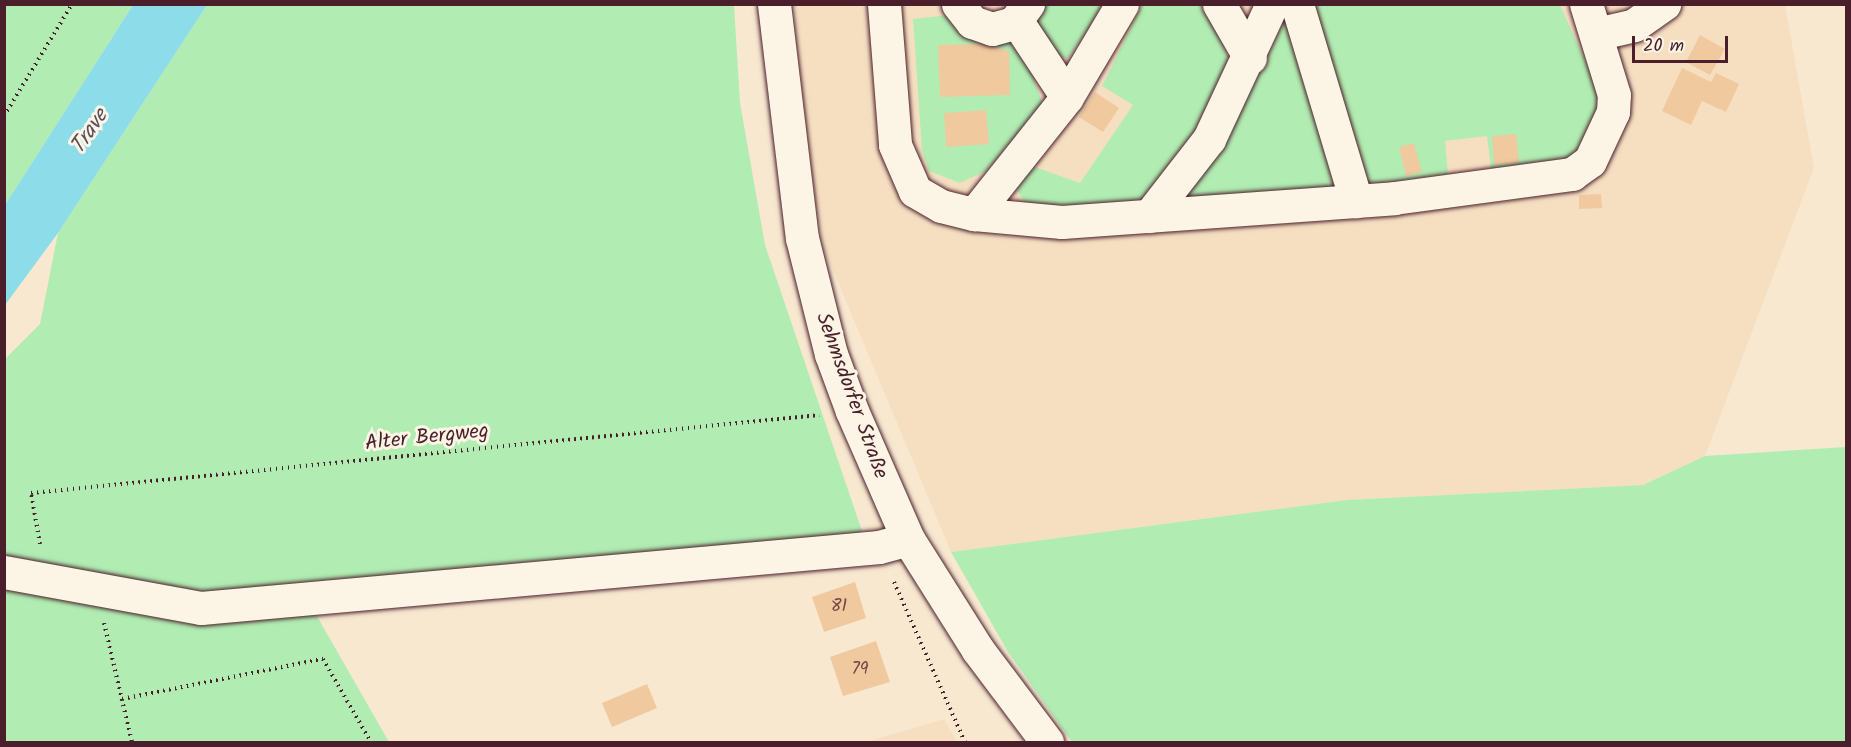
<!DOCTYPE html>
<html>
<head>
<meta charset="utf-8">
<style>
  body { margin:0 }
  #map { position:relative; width:1851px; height:747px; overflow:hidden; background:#f8e8d0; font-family:Kalam,sans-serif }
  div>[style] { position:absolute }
  .built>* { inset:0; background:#f6dfc1 }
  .green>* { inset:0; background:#b1edb2 }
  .water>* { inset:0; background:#8cdcea }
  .building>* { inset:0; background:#f0c99f }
  .path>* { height:4px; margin-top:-2px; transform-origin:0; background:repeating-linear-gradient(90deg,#4a1f2b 0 1.5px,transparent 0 6px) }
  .roads { filter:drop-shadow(0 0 2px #4a1f2b) drop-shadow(0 0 2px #4a1f2b) }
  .minor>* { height:33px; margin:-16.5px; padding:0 16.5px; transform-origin:16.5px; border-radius:16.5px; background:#fcf5e5 }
  .major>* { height:33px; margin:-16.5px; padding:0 16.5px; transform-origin:16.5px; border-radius:16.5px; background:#fcf5e5 }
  span { translate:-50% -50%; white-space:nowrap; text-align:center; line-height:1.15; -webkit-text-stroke:6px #fcf5e5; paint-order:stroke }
  .number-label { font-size:18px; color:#744a48 }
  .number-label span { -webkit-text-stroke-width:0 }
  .street-label { font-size:21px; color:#4a1f2b }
  .water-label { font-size:22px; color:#5a4e5b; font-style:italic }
  .frame { position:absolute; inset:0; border:6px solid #4a1f2b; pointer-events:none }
  .scale { position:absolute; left:1632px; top:36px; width:96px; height:27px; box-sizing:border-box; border:3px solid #4a1f2b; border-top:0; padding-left:8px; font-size:18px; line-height:21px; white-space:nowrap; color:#4a1f2b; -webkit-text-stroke:4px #fcf5e5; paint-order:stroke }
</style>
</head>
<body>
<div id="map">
  <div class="built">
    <div style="clip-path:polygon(795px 5px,1785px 5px,1814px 168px,1705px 456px,1643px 485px,1347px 500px,951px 552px,825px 251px,798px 122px)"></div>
    <div style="clip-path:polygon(944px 719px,957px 742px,866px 742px)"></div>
  </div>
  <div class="green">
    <div style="clip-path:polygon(5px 5px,133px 5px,5px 205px)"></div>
    <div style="clip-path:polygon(207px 5px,734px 5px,740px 103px,765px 245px,864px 537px,302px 590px,389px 742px,5px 742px,5px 359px,40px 324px,58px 233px)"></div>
    <div style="clip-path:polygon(1036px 5px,1107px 5px,1067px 59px,1055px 53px,1039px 27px)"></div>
    <div style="clip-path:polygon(1142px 5px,1207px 5px,1224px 34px,1229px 77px,1177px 174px,1144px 198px,1096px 210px,1027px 206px,1014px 185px,1032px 166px,1080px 183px,1133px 105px,1102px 86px)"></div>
    <div style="clip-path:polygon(1308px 5px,1560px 5px,1600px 94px,1587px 144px,1566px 164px,1491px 169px,1487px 136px,1445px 141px,1448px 174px,1466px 172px,1379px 192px,1356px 179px)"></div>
    <div style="clip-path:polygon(1290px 9px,1337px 193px,1187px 197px,1253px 87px)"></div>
    <div style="clip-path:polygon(949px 15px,1008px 38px,1026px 59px,1043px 104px,986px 171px,960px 183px,929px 171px,922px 150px,913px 19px)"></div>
    <div style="clip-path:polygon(1846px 447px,1846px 742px,1072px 742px,1008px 652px,951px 552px,1347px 500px,1643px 485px,1705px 456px)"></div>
  </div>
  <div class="water">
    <div style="clip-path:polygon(133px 5px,207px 5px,58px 233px,5px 305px,5px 205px)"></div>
  </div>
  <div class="building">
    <div style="clip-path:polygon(1700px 35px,1725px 49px,1710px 75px,1686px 62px)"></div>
    <div style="clip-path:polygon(981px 44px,1009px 51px,1010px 95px,940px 97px,938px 45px)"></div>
    <div style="clip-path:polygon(1682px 68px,1711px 82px,1716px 73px,1739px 84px,1726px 112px,1702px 101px,1691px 125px,1662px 111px)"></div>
    <div style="clip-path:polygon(1095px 92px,1119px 108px,1103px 132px,1079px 117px)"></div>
    <div style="clip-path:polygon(986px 110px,989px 144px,946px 147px,944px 113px)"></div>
    <div style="clip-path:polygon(1516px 134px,1519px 163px,1494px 165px,1492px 136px)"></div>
    <div style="clip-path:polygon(1414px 143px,1422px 172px,1406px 176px,1399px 147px)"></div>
    <div style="clip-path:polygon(1601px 194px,1602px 208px,1579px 209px,1579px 195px)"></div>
    <div style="clip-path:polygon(855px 582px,866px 618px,824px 632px,812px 597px)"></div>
    <div style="clip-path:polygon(876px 641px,890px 682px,843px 696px,830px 657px)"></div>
    <div style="clip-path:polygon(647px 684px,657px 708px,612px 727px,602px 703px)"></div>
  </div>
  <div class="path">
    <div style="left:4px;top:116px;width:131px;rotate:-58.7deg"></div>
    <div style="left:40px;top:544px;width:52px;rotate:-100deg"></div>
    <div style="left:31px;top:493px;width:792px;rotate:-5.65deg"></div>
    <div style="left:894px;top:582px;width:175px;rotate:66.1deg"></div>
    <div style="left:104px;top:623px;width:122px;rotate:76.8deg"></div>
    <div style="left:122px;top:699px;width:205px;rotate:-11.3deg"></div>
    <div style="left:323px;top:659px;width:96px;rotate:60deg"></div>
  </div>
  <div class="roads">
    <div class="minor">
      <div style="left:884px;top:4px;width:141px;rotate:85.5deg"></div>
      <div style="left:895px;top:145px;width:50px;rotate:66.5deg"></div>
      <div style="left:915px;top:191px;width:30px;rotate:30deg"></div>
      <div style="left:941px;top:206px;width:34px;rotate:14deg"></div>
      <div style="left:974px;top:214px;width:88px;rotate:5.2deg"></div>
      <div style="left:1062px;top:222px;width:333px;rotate:-4.1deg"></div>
      <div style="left:1394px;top:198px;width:180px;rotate:-7.7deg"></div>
      <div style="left:1572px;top:174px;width:22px;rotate:-36deg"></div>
      <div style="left:1590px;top:161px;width:54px;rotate:-64.9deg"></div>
      <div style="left:1613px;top:112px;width:17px;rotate:-87deg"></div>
      <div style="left:1614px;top:95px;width:95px;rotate:-107.1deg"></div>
      <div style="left:958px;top:4px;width:23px;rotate:52deg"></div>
      <div style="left:972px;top:22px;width:21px;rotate:19deg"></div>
      <div style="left:992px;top:29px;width:23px;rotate:-15deg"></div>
      <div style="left:1014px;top:23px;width:24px;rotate:-54deg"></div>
      <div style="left:1219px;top:4px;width:62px;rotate:60.1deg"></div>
      <div style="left:1297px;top:4px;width:206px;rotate:73.3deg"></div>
      <div style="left:1016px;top:20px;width:92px;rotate:56.5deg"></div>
      <div style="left:1596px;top:34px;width:39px;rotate:-13deg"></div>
      <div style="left:1634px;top:25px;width:37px;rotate:-35deg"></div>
      <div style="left:974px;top:214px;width:149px;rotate:-51.5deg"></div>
      <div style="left:1067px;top:97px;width:108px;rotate:-59.4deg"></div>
      <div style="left:1149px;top:216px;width:98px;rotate:-52.1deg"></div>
      <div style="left:1209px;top:139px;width:149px;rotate:-65deg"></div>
      <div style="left:4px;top:572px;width:200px;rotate:10.4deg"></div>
      <div style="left:201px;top:608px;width:681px;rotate:-5.14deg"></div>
      <div style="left:879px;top:547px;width:30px;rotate:-15deg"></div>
    </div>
    <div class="major">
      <div style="left:774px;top:4px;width:236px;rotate:83.2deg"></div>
      <div style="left:802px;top:238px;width:120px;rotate:76deg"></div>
      <div style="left:831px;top:354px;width:61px;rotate:69.8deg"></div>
      <div style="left:852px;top:411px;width:140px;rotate:66.4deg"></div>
      <div style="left:908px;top:539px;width:131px;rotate:57.8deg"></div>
      <div style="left:978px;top:650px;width:115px;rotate:53.1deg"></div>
    </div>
  </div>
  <div class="number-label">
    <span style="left:839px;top:607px">81</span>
    <span style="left:860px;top:670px">79</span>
  </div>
  <div class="street-label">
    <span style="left:851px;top:396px;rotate:70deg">Sehmsdorfer Straße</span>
    <span style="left:427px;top:438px;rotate:-6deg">Alter Bergweg</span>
  </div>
  <div class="water-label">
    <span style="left:90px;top:132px;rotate:-56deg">Trave</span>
  </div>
  <div class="frame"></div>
  <div class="scale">20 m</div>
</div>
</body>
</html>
